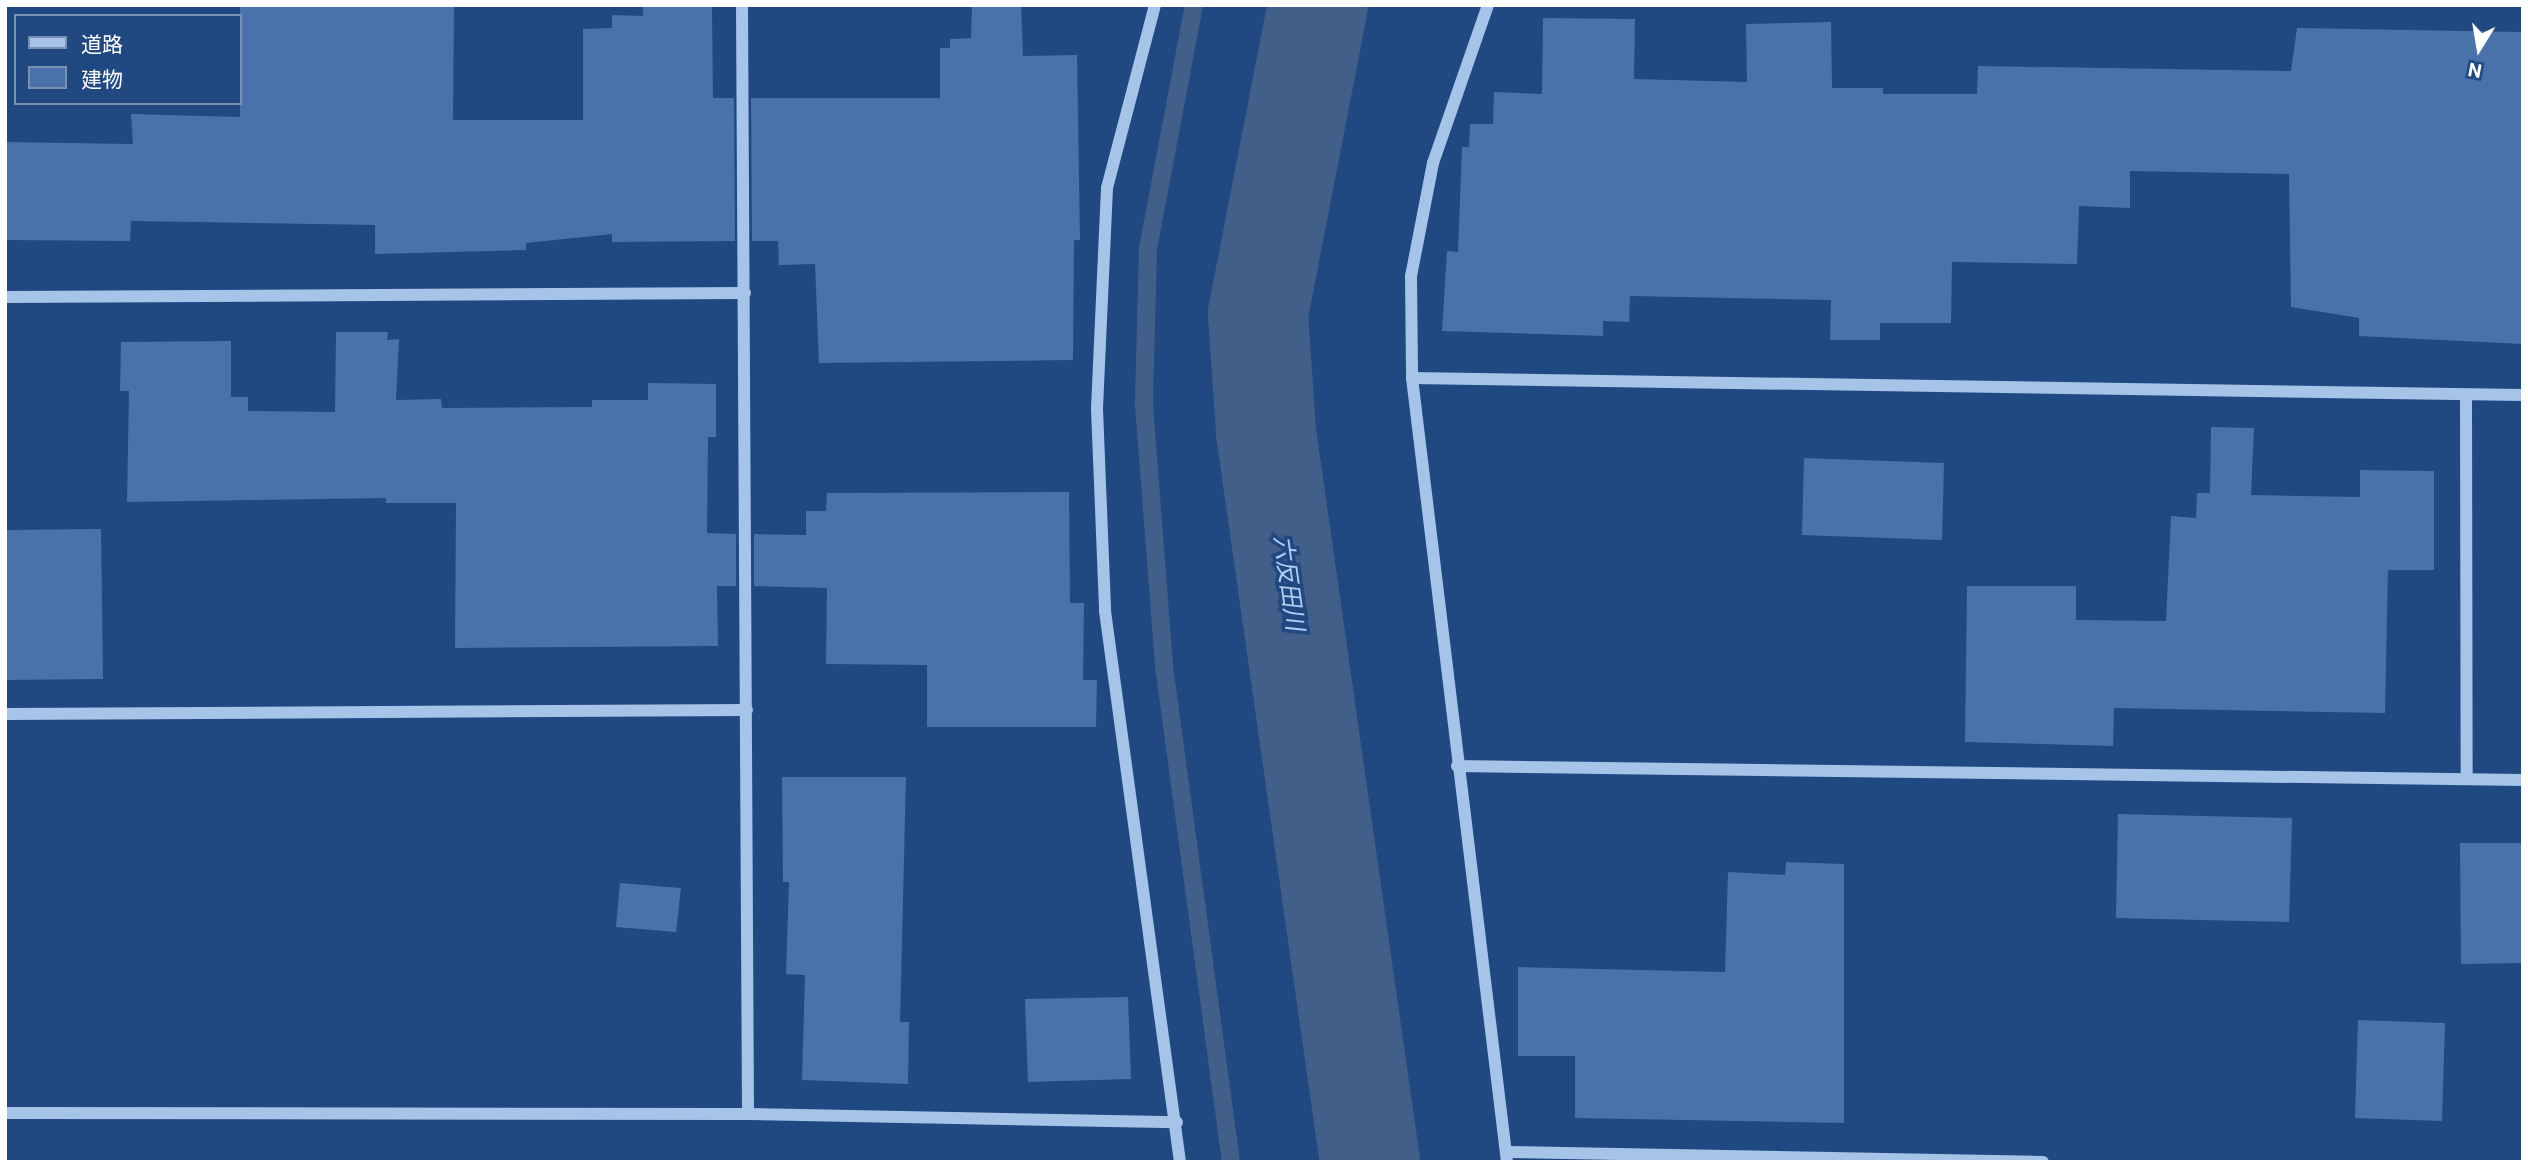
<!DOCTYPE html>
<html>
<head>
<meta charset="utf-8">
<style>
  body { margin:0 }
  #map { position:relative; width:2528px; height:1167px; overflow:hidden; background:#204881; font-family:Roboto,"Noto Sans JP",sans-serif }
  div>[style] { position:absolute }
  .stream>* { height:18px; margin:-9px; padding:0 9px; transform-origin:9px; border-radius:9px; background:#425f89 }
  .river>* { height:100px; margin:-50px; padding:0 50px; transform-origin:50px; border-radius:50px; background:#425f89 }
  .building>* { inset:0; background:#4972ab }
  .minor>* { height:12px; margin:-6px; padding:0 6px; transform-origin:6px; border-radius:6px; background:#a6c3e8 }
  span { translate:-50% -50%; white-space:nowrap; text-align:center; line-height:1.15; -webkit-text-stroke:7px #204881; paint-order:stroke }
  .water-label { font-size:24px; color:#b2cdf0; font-style:italic }
  .frame { position:absolute; inset:0; border:7px solid #fff; pointer-events:none }
  .legend { position:absolute; left:14px; top:14px; width:228px; height:91px; box-sizing:border-box; background:#204881; border:2px solid #7991b3; margin:0; padding:9px 12px; list-style:none; font-size:21px; color:#fff }
  .legend li { display:flex; align-items:center; gap:14px; height:35px }
  .legend b { width:35px; border:2px solid #7991b3 }
  .north { position:absolute; left:2444px; top:14px; width:70px; height:70px; -webkit-text-stroke:5px #204881; paint-order:stroke; rotate:191deg; font-size:19px; font-weight:700; line-height:28px; text-align:center; color:#fff }
  .north::after { content:''; display:block; margin:auto; width:24px; height:32px; background:#fff; clip-path:polygon(50% 0,100% 100%,50% 72%,0 100%) }
</style>
</head>
<body>
<div id="map">
  <div class="stream">
    <div style="left:1194px;top:5px;width:247px;rotate:100.7deg"></div>
    <div style="left:1148px;top:248px;width:157px;rotate:91.5deg"></div>
    <div style="left:1144px;top:405px;width:262px;rotate:85.6deg"></div>
    <div style="left:1164px;top:666px;width:501px;rotate:82.31deg"></div>
  </div>
  <div class="river">
    <div style="left:1318px;top:5px;width:315px;rotate:101deg"></div>
    <div style="left:1258px;top:314px;width:118px;rotate:86.1deg"></div>
    <div style="left:1266px;top:432px;width:737px;rotate:81.89deg"></div>
  </div>
  <div class="building">
    <div style="clip-path:polygon(240px 5px,454px 5px,453px 120px,583px 120px,583px 29px,612px 28px,612px 15px,643px 16px,643px 6px,712px 7px,713px 98px,734px 98px,735px 241px,612px 242px,612px 234px,526px 243px,526px 250px,375px 254px,375px 225px,131px 221px,130px 241px,5px 240px,5px 142px,133px 144px,131px 114px,240px 117px)"></div>
    <div style="clip-path:polygon(972px 5px,1021px 5px,1023px 56px,1077px 55px,1080px 240px,1074px 240px,1073px 360px,819px 363px,815px 264px,779px 265px,778px 241px,752px 241px,751px 98px,940px 98px,940px 48px,950px 48px,950px 39px,971px 38px)"></div>
    <div style="clip-path:polygon(1543px 18px,1635px 19px,1634px 79px,1747px 82px,1746px 24px,1831px 22px,1832px 88px,1883px 88px,1883px 94px,1977px 94px,1978px 66px,2291px 71px,2297px 28px,2523px 32px,2523px 344px,2359px 336px,2359px 318px,2291px 307px,2289px 174px,2130px 171px,2130px 208px,2079px 206px,2077px 264px,1952px 262px,1951px 323px,1880px 323px,1880px 340px,1830px 340px,1831px 300px,1630px 296px,1629px 322px,1603px 321px,1603px 336px,1442px 331px,1447px 251px,1458px 252px,1462px 147px,1469px 147px,1470px 124px,1493px 124px,1494px 92px,1542px 94px)"></div>
    <div style="clip-path:polygon(336px 332px,388px 332px,387px 340px,399px 339px,396px 400px,441px 399px,442px 408px,592px 407px,592px 400px,648px 400px,648px 383px,716px 384px,716px 437px,708px 437px,707px 533px,736px 534px,736px 586px,717px 586px,718px 646px,455px 648px,456px 503px,386px 503px,386px 498px,127px 502px,129px 391px,120px 391px,121px 342px,231px 341px,231px 397px,248px 397px,248px 411px,335px 412px)"></div>
    <div style="clip-path:polygon(2211px 427px,2254px 428px,2251px 495px,2360px 497px,2360px 470px,2434px 471px,2434px 570px,2388px 570px,2385px 713px,2114px 708px,2113px 746px,1965px 742px,1967px 586px,2076px 586px,2076px 620px,2166px 621px,2171px 516px,2196px 518px,2197px 493px,2210px 493px)"></div>
    <div style="clip-path:polygon(1804px 458px,1944px 463px,1942px 540px,1802px 535px)"></div>
    <div style="clip-path:polygon(1069px 492px,1070px 603px,1084px 603px,1083px 680px,1097px 680px,1096px 727px,927px 727px,927px 665px,826px 664px,827px 588px,754px 586px,754px 534px,806px 535px,806px 511px,826px 511px,827px 493px)"></div>
    <div style="clip-path:polygon(101px 529px,103px 679px,5px 680px,5px 530px)"></div>
    <div style="clip-path:polygon(782px 777px,906px 777px,900px 1022px,909px 1022px,908px 1084px,802px 1080px,805px 975px,786px 974px,789px 882px,783px 882px)"></div>
    <div style="clip-path:polygon(2118px 814px,2292px 818px,2289px 922px,2116px 918px)"></div>
    <div style="clip-path:polygon(2460px 843px,2523px 843px,2523px 963px,2461px 964px)"></div>
    <div style="clip-path:polygon(1786px 862px,1844px 864px,1844px 1123px,1575px 1118px,1575px 1056px,1518px 1056px,1518px 967px,1725px 972px,1728px 872px,1785px 875px)"></div>
    <div style="clip-path:polygon(620px 883px,681px 888px,676px 932px,616px 927px)"></div>
    <div style="clip-path:polygon(1128px 997px,1131px 1079px,1028px 1082px,1025px 999px)"></div>
    <div style="clip-path:polygon(2358px 1020px,2445px 1023px,2442px 1121px,2355px 1118px)"></div>
  </div>
  <div class="minor">
    <div style="left:742px;top:5px;width:1109px;rotate:89.69deg"></div>
    <div style="left:1155px;top:5px;width:189px;rotate:104.7deg"></div>
    <div style="left:1107px;top:188px;width:221px;rotate:92.6deg"></div>
    <div style="left:1097px;top:409px;width:202px;rotate:87.7deg"></div>
    <div style="left:1105px;top:611px;width:556px;rotate:82.25deg"></div>
    <div style="left:1488px;top:5px;width:167px;rotate:109.2deg"></div>
    <div style="left:1433px;top:163px;width:115px;rotate:101deg"></div>
    <div style="left:1411px;top:276px;width:102px;rotate:89.4deg"></div>
    <div style="left:1412px;top:378px;width:790px;rotate:83.09deg"></div>
    <div style="left:5px;top:297px;width:740px;rotate:-0.31deg"></div>
    <div style="left:1412px;top:378px;width:1111px;rotate:0.88deg"></div>
    <div style="left:2466px;top:395px;width:384px;rotate:89.9deg"></div>
    <div style="left:5px;top:714px;width:742px;rotate:-0.31deg"></div>
    <div style="left:1457px;top:766px;width:1066px;rotate:0.75deg"></div>
    <div style="left:5px;top:1113px;width:743px;rotate:0.08deg"></div>
    <div style="left:748px;top:1114px;width:429px;rotate:1.1deg"></div>
    <div style="left:1506px;top:1152px;width:537px;rotate:1.07deg"></div>
  </div>
  <div class="water-label">
    <span style="left:1288px;top:583px;rotate:82deg">六反田川</span>
  </div>
  <div class="frame"></div>
  <ul class="legend">
  <li><b style="height:9px;background:#a6c3e8"></b>道路</li>
  <li><b style="height:19px;background:#4972ab"></b>建物</li>
  </ul>
  <div class="north">N</div>
</div>
</body>
</html>
